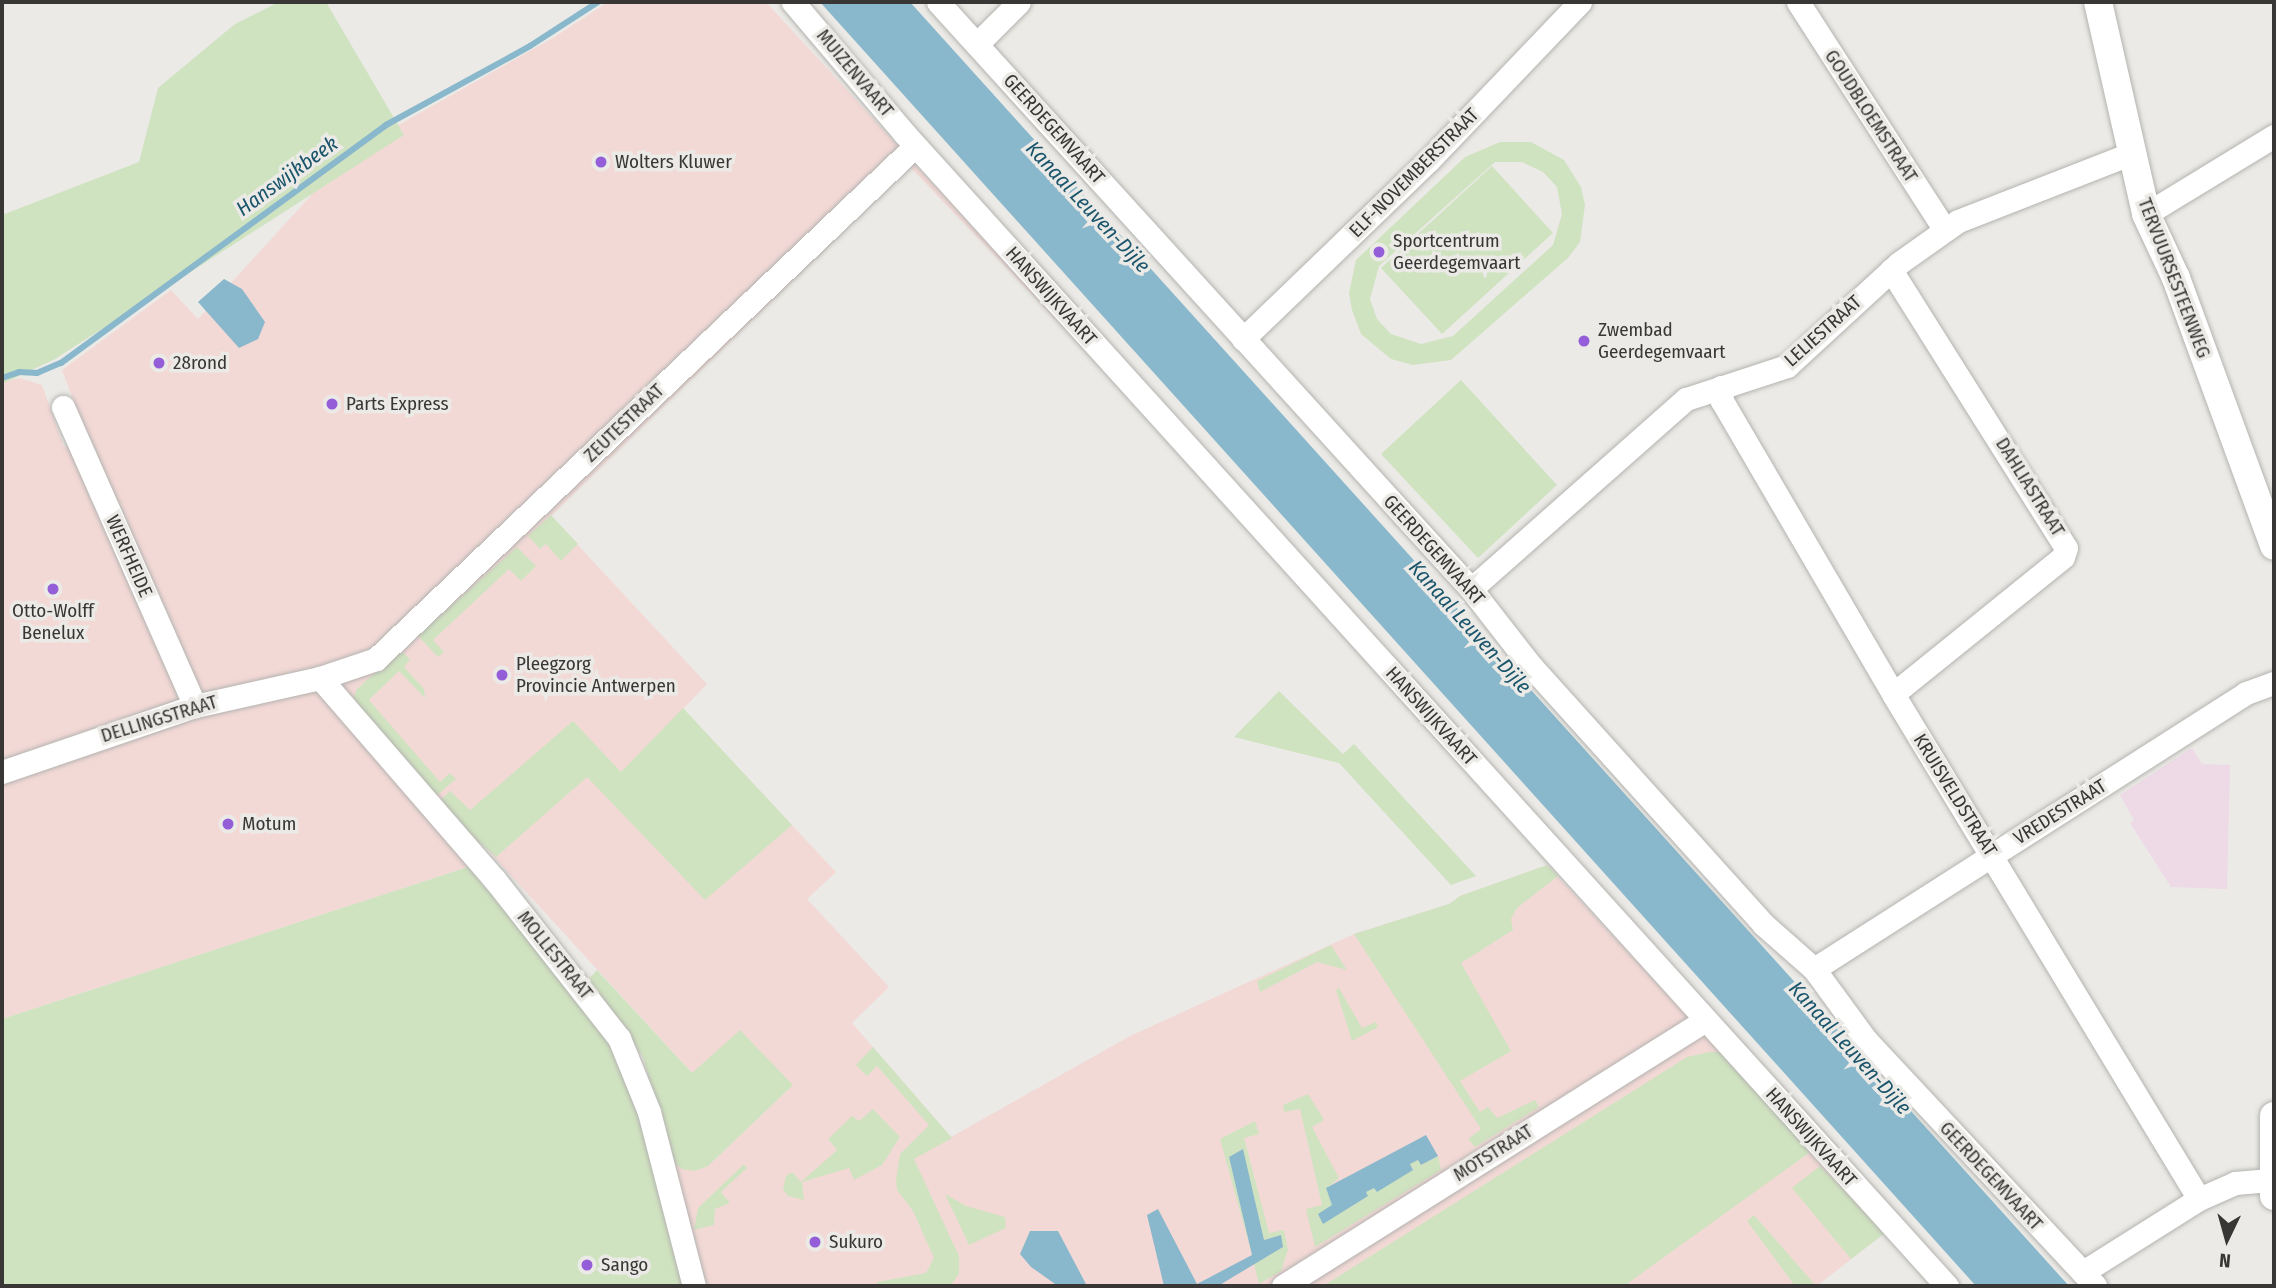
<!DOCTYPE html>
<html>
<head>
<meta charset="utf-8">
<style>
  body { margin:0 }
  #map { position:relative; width:2276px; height:1288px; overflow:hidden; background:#ebeae6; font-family:"Fira Sans Condensed",sans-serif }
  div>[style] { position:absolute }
  .industrial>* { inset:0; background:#f3d9d6 }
  .education>* { inset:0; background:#eed9e7 }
  .green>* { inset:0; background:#d0e3c0 }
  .water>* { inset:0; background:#89b7cb }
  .stream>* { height:6px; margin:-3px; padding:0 3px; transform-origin:3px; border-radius:3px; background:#89b7cb }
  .roads { filter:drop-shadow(0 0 2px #b4b3b0) drop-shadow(0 0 2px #b4b3b0) }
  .minor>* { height:23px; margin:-11.5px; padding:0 11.5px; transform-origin:11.5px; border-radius:11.5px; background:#fff }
  .tertiary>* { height:28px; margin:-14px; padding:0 14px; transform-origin:14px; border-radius:14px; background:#fff }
  .dots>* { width:19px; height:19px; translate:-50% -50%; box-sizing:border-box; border:4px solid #ebeae6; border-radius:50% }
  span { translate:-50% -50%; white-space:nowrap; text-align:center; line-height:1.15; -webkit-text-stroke:7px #ebeae6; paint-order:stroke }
  .street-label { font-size:19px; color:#383736 }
  .poi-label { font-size:19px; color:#383736 }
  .left { translate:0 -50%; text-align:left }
  .water-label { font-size:21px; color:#1a556b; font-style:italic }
  .frame { position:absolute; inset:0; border:4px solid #383736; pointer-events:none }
  .north { position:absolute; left:2192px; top:1204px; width:70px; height:70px; -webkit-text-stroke:5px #ebeae6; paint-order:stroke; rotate:185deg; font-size:19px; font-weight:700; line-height:28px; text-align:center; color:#383736 }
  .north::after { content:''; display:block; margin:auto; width:24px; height:32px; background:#383736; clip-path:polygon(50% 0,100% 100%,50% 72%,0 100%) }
</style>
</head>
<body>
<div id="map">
  <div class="industrial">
    <div style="clip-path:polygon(608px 2px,766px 2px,1105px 371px,910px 167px,551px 516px,707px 684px,683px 709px,836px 872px,807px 899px,889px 987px,852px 1023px,951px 1137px,1130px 1036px,1354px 934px,1449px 904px,1460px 896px,1547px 865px,1887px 1231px,1817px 1286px,703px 1286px,672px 1161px,708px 1166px,793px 1085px,693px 1074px,482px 844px,477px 844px,468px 867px,2px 1019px,2px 382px,20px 378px,42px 385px,64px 447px,87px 436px,62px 370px,171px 290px,198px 319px,327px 178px,372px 140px,553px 38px)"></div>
  </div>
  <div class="education">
    <div style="clip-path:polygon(2192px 748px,2202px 764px,2230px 765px,2227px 889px,2171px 887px,2130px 823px,2134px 820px,2120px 795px)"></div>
  </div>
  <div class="green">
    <div style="clip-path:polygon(279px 2px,326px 2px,404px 135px,55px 359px,2px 384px,2px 215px,139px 162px,158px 88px,235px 24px)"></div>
    <div style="clip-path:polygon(evenodd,1500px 142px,1531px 142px,1564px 160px,1581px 187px,1585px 205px,1580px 242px,1568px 258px,1451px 360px,1413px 365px,1391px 359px,1361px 334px,1352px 310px,1349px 293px,1356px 260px,1465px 157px,1500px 142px,1495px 162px,1522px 162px,1543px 172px,1557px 187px,1562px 214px,1553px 245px,1453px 336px,1421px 344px,1391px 334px,1377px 319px,1370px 299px,1379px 266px,1495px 162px)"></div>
    <div style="clip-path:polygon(1492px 166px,1553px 233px,1442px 334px,1381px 268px)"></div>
    <div style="clip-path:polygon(1461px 380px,1557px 485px,1478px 558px,1381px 454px)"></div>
    <div style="clip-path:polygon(551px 515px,578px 544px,561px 561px,546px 544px,540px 549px,528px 536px)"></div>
    <div style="clip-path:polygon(517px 547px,536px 566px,521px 581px,509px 569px,433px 640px,444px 652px,438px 657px,418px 636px)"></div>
    <div style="clip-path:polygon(400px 650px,410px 659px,404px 667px,424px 689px,425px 698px,399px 671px,369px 700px,440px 782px,450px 773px,456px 779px,437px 795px,352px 705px,356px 690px)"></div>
    <div style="clip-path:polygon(1279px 691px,1343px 754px,1354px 744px,1476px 876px,1451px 885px,1339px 763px,1234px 737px)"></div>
    <div style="clip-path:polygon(683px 708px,792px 825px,705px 900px,587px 777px,496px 857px,437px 804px,450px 791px,470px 810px,573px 721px,621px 772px)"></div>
    <div style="clip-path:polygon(1547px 865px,1558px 876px,1517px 908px,1511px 919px,1513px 930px,1461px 963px,1511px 1051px,1460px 1081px,1480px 1112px,1488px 1107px,1497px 1118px,1535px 1100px,1539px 1107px,1475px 1147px,1468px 1139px,1481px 1129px,1354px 934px,1449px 904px,1460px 896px)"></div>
    <div style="clip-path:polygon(468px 867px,586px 1009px,621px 1059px,638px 1104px,684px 1286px,2px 1286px,2px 1019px)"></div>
    <div style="clip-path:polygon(1331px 945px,1347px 970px,1317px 962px,1260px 992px,1257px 981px)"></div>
    <div style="clip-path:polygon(597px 970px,692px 1073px,740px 1030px,793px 1085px,708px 1166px,695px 1171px,682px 1169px,672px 1161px,643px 1057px,588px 980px)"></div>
    <div style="clip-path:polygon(1339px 988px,1362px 1028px,1376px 1022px,1378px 1027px,1352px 1041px,1336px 990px)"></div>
    <div style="clip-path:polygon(873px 1047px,952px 1138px,914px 1159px,959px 1256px,959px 1274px,950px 1286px,878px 1286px,877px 1282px,926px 1273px,934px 1258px,913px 1211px,897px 1190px,896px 1180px,900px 1154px,929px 1125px,877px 1066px,867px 1076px,856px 1065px)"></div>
    <div style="clip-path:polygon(1709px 1052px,1726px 1052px,1820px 1145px,1624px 1286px,1323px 1286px,1687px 1057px)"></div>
    <div style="clip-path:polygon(1308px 1094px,1324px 1120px,1312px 1127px,1339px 1178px,1327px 1188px,1368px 1195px,1366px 1192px,1374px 1187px,1376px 1191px,1413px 1169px,1410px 1164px,1418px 1160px,1421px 1165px,1438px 1156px,1441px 1170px,1315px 1247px,1306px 1209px,1322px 1205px,1300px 1109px,1284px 1112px,1283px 1105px)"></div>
    <div style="clip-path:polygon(873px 1109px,900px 1137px,882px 1165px,854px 1180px,849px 1168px,802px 1182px,804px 1200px,788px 1196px,783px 1189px,786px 1176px,792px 1172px,801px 1182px,837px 1150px,828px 1139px,852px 1116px,859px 1121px)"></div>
    <div style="clip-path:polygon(1255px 1121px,1259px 1134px,1244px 1138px,1269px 1233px,1284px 1230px,1288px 1250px,1281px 1271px,1259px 1284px,1254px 1264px,1283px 1247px,1277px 1236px,1264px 1240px,1242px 1150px,1229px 1157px,1252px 1255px,1220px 1139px)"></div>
    <div style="clip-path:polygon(744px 1164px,747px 1168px,721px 1192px,730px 1203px,715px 1209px,714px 1225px,694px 1230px,698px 1208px)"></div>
    <div style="clip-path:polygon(1820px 1166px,1885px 1233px,1851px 1259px,1792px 1188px)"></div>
    <div style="clip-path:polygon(945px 1194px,966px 1206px,1005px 1217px,1006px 1228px,969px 1245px)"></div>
    <div style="clip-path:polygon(1754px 1215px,1816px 1286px,1795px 1286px,1747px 1221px)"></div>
  </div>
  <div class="water">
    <div style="clip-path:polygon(820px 2px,910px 2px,2069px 1286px,1976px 1286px)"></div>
    <div style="clip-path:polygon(224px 279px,242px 289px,265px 322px,258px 339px,239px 348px,198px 302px)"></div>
    <div style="clip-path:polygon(1426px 1135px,1438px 1156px,1421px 1165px,1418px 1160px,1410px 1164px,1413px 1170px,1377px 1192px,1374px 1188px,1366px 1192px,1368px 1196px,1323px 1224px,1318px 1214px,1332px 1205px,1326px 1188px)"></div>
    <div style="clip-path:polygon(1243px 1149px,1264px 1240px,1281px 1235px,1283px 1247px,1218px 1286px,1164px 1286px,1147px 1215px,1158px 1209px,1197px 1284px,1252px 1255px,1229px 1157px)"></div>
    <div style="clip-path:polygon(1030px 1231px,1058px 1231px,1087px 1286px,1058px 1286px,1031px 1267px,1020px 1254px)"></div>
  </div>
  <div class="stream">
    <div style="left:2px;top:378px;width:18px;rotate:-19deg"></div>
    <div style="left:19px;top:372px;width:18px;rotate:3deg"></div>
    <div style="left:37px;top:373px;width:26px;rotate:-23deg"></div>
    <div style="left:61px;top:363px;width:403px;rotate:-36.2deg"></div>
    <div style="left:386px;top:125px;width:164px;rotate:-28.7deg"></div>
    <div style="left:530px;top:46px;width:81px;rotate:-32.9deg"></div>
  </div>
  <div class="roads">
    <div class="minor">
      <div style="left:793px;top:2px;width:172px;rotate:49.7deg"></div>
      <div style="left:904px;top:133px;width:1555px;rotate:47.87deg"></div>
      <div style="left:938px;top:2px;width:793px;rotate:47.76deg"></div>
      <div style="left:1471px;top:589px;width:98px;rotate:52.1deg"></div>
      <div style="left:1531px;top:666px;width:347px;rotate:48deg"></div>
      <div style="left:1763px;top:924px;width:68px;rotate:41.4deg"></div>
      <div style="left:1814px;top:969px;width:88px;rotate:53.8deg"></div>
      <div style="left:1866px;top:1040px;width:336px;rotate:47deg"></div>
      <div style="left:1798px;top:2px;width:271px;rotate:57.2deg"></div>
      <div style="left:977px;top:44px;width:59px;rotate:-45deg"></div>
      <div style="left:2146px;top:214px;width:150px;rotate:-31.4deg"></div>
      <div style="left:1891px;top:270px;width:328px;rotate:57.8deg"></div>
      <div style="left:2066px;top:548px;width:9px;rotate:108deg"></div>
      <div style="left:2063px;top:557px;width:218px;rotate:141.1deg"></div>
      <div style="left:1243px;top:339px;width:257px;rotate:-43.9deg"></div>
      <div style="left:1428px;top:161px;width:220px;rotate:-46.3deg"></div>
      <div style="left:1721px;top:387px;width:14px;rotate:86deg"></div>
      <div style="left:1722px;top:401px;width:339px;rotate:59.7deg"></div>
      <div style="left:1893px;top:694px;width:590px;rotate:58.79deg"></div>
      <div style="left:63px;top:407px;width:327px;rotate:66.2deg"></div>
      <div style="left:1471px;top:589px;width:287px;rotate:-41.5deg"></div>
      <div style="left:1686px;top:399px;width:106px;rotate:-18.1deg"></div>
      <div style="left:1787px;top:366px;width:152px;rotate:-42.6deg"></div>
      <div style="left:1899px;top:263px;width:72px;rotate:-35.4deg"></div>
      <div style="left:1958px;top:221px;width:185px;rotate:-21.3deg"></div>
      <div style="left:320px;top:678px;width:267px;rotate:49.1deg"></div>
      <div style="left:495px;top:880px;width:201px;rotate:51.9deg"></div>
      <div style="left:619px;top:1038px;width:80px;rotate:67.9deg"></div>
      <div style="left:649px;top:1112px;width:180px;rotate:75.5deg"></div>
      <div style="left:2px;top:772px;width:204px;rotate:-18.9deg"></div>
      <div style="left:195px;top:706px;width:128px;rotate:-12.6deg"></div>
      <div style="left:320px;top:678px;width:59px;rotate:-18.7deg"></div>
      <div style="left:376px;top:659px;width:744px;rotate:-43.58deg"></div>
      <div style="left:1814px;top:969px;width:513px;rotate:-32.57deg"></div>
      <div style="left:2246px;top:693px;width:30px;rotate:-20deg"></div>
      <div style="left:2083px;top:1272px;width:137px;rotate:-32.2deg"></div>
      <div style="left:2199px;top:1199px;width:39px;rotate:-24deg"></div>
      <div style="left:2235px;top:1183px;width:38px;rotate:-5deg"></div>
      <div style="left:1283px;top:1286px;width:496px;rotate:-32.2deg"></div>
    </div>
    <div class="tertiary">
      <div style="left:2098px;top:2px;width:217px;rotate:77.2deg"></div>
      <div style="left:2146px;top:214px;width:71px;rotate:64.9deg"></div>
      <div style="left:2176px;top:278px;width:285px;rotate:69.9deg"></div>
      <div style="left:2274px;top:1116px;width:80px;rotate:90deg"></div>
    </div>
  </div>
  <div class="dots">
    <div style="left:601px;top:162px;background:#935ed7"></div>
    <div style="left:1379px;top:252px;background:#935ed7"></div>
    <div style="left:1584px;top:341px;background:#935ed7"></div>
    <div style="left:159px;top:363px;background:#935ed7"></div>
    <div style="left:332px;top:404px;background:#935ed7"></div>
    <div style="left:53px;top:589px;background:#935ed7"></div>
    <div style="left:502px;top:675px;background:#935ed7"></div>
    <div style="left:228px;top:824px;background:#935ed7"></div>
    <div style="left:815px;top:1242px;background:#935ed7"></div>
    <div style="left:587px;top:1265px;background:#935ed7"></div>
  </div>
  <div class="street-label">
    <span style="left:855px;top:73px;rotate:50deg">MUIZENVAART</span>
    <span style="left:1871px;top:116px;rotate:57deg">GOUDBLOEMSTRAAT</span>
    <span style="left:1054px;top:129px;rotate:48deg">GEERDEGEMVAART</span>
    <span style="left:1414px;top:173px;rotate:-45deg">ELF-NOVEMBERSTRAAT</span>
    <span style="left:2174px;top:278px;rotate:69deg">TERVUURSESTEENWEG</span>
    <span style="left:1051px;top:296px;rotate:48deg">HANSWIJKVAART</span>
    <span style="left:1823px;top:331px;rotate:-42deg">LELIESTRAAT</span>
    <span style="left:624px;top:423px;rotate:-44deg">ZEUTESTRAAT</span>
    <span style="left:2030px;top:487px;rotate:58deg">DAHLIASTRAAT</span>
    <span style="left:1434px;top:550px;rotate:48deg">GEERDEGEMVAART</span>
    <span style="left:129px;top:556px;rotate:66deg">WERFHEIDE</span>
    <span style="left:1431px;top:716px;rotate:48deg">HANSWIJKVAART</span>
    <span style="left:159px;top:719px;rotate:-17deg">DELLINGSTRAAT</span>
    <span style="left:1955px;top:795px;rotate:58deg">KRUISVELDSTRAAT</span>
    <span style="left:2060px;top:812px;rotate:-32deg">VREDESTRAAT</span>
    <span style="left:555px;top:955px;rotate:51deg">MOLLESTRAAT</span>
    <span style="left:1811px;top:1137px;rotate:48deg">HANSWIJKVAART</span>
    <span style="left:1493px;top:1153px;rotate:-32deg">MOTSTRAAT</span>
    <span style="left:1991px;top:1176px;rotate:47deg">GEERDEGEMVAART</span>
  </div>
  <div class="poi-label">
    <span class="left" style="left:615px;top:162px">Wolters Kluwer</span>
    <span class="left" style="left:1393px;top:252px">Sportcentrum<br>Geerdegemvaart</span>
    <span class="left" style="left:1598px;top:341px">Zwembad<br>Geerdegemvaart</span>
    <span class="left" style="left:173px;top:363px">28rond</span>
    <span class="left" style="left:346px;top:404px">Parts Express</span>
    <span style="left:53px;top:622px">Otto-Wolff<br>Benelux</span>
    <span class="left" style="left:516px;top:675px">Pleegzorg<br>Provincie Antwerpen</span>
    <span class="left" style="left:242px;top:824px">Motum</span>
    <span class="left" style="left:829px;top:1242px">Sukuro</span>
    <span class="left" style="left:601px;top:1265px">Sango</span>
  </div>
  <div class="water-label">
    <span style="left:287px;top:176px;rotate:-36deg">Hanswijkbeek</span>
    <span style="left:1088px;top:207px;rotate:47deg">Kanaal Leuven-Dijle</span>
    <span style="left:1470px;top:627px;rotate:48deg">Kanaal Leuven-Dijle</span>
    <span style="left:1850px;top:1048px;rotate:48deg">Kanaal Leuven-Dijle</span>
  </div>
  <div class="frame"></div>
  <div class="north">N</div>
</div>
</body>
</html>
